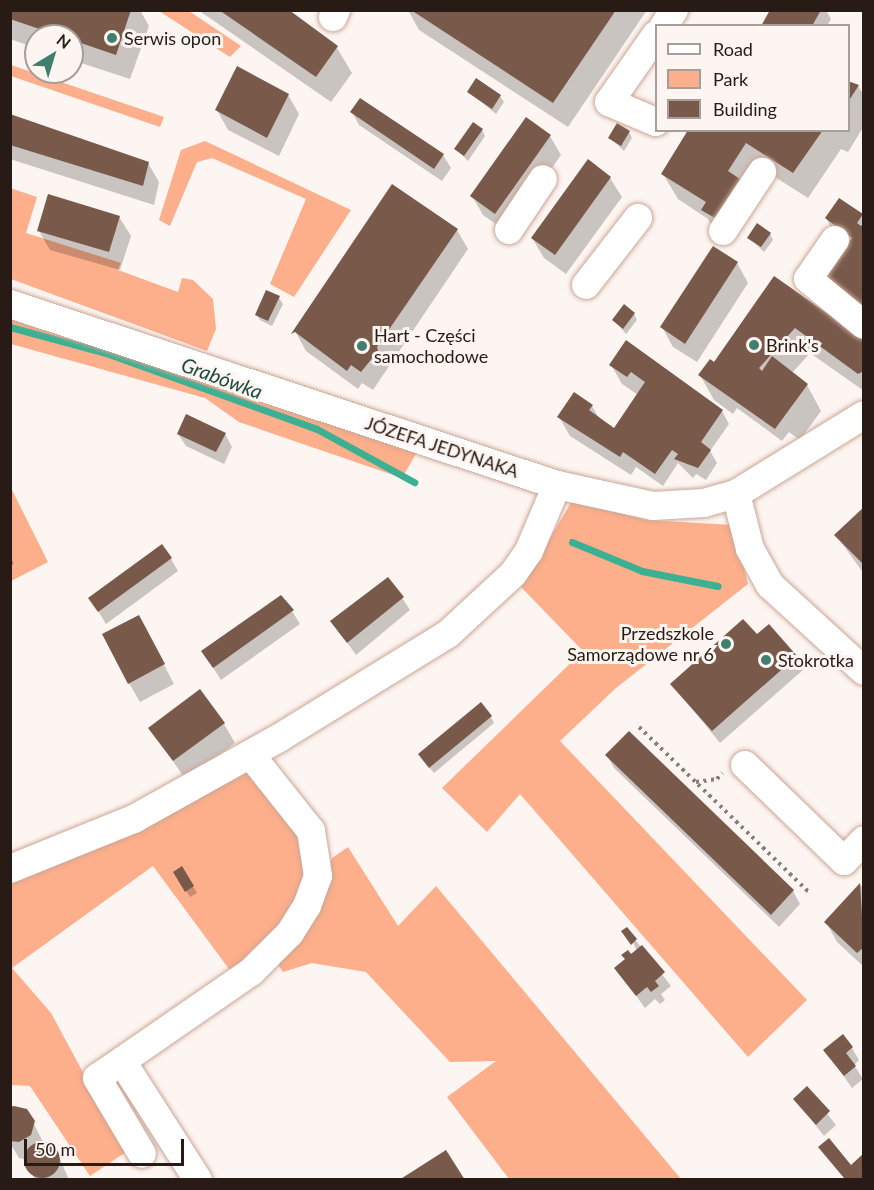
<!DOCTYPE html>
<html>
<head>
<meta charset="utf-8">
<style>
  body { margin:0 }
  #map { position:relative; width:874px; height:1190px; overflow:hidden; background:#fdf5f1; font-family:Lato,sans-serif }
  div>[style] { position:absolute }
  .green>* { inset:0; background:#fdae8a }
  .shadow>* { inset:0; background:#0003 }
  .stream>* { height:7px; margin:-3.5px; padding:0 3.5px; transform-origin:3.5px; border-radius:3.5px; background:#3cb093 }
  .building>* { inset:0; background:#78594a }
  .round { border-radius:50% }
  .path>* { height:4px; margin-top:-2px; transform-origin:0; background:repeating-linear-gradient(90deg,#897f7a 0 3px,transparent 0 7.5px) }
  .roads { filter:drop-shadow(0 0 2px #caa696) drop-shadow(0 0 2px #caa696) }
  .minor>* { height:28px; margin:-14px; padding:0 14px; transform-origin:14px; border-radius:14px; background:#fff }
  .dots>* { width:16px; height:16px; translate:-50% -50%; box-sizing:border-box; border:3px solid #fdf5f1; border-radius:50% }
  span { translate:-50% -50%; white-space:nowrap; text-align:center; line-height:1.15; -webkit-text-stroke:6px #fdf5f1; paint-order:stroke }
  .poi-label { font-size:18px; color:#281b15 }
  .left { translate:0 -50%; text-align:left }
  .right { translate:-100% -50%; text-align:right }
  .street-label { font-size:18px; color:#281b15 }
  .water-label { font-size:20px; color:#1b4b3e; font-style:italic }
  .frame { position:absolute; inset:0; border:12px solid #281b15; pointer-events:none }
  .legend { position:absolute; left:655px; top:24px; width:195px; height:108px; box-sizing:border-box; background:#fdf5f1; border:2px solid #a89e99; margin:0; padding:8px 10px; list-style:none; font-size:18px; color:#281b15 }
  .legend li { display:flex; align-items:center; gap:12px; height:30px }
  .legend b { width:30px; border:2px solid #a89e99 }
  .north { position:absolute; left:24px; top:24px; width:60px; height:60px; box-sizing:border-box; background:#fdf5f1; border:2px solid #a89e99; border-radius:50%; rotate:38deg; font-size:16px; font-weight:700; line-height:24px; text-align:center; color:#281b15 }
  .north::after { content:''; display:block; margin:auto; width:21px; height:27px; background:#3f7f6d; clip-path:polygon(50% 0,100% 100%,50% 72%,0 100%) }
  .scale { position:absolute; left:24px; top:1139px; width:160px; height:27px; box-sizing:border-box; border:3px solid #281b15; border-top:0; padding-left:8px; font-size:18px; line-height:21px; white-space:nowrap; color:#281b15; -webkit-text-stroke:4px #fdf5f1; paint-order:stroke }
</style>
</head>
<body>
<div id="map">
  <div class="green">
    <div style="clip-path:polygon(159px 11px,189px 11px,241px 46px,230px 57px)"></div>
    <div style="clip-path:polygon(11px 65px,164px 117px,160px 127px,11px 76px)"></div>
    <div style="clip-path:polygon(205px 141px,351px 210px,294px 297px,270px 284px,306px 199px,212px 158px,197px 162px,170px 226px,159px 220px,181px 150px)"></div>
    <div style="clip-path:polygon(10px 188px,37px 197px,26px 233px,121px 263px,118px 270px,178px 292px,182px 278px,193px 280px,213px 299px,216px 329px,207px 351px,11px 279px)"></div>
    <div style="clip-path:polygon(10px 315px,417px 452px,402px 478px,239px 422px,205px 398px,11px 344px)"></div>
    <div style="clip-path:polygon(11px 488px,48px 562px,11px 581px,10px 581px)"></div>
    <div style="clip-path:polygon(572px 501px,646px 520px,733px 525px,748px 584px,616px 688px,560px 741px,807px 1000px,748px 1057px,520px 794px,487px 832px,442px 788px,583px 651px,521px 587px)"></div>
    <div style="clip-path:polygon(249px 769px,302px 837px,307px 881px,284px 921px,232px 973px,153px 866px,12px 968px,51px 1013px,126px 1152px,90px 1176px,30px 1086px,11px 1085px,11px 882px)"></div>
    <div style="clip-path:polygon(348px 847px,398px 926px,436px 886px,681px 1179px,509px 1179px,447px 1097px,496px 1061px,450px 1062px,366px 972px,312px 963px,283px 972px,273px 958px,322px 897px,332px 858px)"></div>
  </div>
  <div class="shadow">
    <div style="clip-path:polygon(10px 10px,140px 10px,149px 26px,130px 79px,72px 60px,72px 36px,36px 36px,36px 48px,10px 39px)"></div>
    <div style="clip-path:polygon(198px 10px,283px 10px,337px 48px,352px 73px,331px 102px)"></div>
    <div style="clip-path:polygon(408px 10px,647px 10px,568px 127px,419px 30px)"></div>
    <div style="clip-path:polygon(772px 10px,826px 10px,831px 19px,827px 26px,762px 26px)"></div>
    <div style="clip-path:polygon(848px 84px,858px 86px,864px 95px,864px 126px,848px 152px,841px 149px,808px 198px,761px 168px,718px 235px,708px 219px,678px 199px,663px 174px,690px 130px,848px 130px)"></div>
    <div style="clip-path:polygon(469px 92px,500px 96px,504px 102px,496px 114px)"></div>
    <div style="clip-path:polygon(288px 95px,299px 114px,279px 156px,228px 130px,217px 110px)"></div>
    <div style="clip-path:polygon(352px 112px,443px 155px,451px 168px,442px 181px,359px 125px)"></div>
    <div style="clip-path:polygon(10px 116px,148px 163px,159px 182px,154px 205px,10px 159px)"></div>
    <div style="clip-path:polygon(482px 130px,485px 136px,468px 161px,456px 149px)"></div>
    <div style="clip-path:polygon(629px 132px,632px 138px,624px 151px,610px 138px)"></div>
    <div style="clip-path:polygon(550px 136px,561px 155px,507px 232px,483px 215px,472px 196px)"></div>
    <div style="clip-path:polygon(610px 178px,622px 197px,566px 274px,544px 258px,532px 238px)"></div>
    <div style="clip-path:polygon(862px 215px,864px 218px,864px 319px,837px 238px,826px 218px)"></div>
    <div style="clip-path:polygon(119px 217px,131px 236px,120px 270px,50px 250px,39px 231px)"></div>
    <div style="clip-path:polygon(457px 230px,468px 249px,373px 390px,362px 383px,358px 389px,306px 351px,295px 331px)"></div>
    <div style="clip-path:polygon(770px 234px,773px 240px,764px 252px,749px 238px)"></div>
    <div style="clip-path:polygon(713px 248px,737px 263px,748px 283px,697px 362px,673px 347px,662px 327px)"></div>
    <div style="clip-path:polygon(774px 278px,864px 341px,864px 391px,810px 353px,792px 373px,807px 385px,821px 411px,800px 440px,789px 432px,782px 441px,737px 408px,733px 414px,714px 400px,700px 375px,715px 365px)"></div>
    <div style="clip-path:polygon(279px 298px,283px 304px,272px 326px,260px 320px,256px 314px)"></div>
    <div style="clip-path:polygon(634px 314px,637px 320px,626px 334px,614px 320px)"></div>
    <div style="clip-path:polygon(611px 365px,673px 378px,722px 411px,729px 424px,710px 451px,717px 463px,706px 480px,696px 474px,693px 478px,678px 463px,663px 486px,636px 467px,631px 475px,570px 436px,559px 417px,592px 406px,600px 420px,614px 430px,638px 395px,622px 384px)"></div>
    <div style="clip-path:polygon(178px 434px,225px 434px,232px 447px,224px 464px,186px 446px)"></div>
    <div style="clip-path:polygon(864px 509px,864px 574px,836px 535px)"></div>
    <div style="clip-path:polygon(171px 559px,178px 571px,106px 624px,90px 598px)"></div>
    <div style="clip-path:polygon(402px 598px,410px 610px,356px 655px,332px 621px)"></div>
    <div style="clip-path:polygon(292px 611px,300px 624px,221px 680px,203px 652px)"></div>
    <div style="clip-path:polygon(149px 636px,174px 684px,140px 702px,129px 683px)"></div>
    <div style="clip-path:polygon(756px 636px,796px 657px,803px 670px,720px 743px,672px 684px)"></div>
    <div style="clip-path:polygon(491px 717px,494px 723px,434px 773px,423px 760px)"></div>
    <div style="clip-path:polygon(224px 724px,235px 743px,186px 780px,150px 728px)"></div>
    <div style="clip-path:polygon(629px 733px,793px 891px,800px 904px,779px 927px,614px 768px,607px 755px)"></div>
    <div style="clip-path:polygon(182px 868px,197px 893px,190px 897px,175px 873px)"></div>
    <div style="clip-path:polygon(860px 885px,864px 888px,864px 967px,837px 942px,826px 922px)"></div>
    <div style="clip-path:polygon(627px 929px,671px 986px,661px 994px,665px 1000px,660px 1004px,655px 999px,645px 1008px,616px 968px,637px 951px)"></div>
    <div style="clip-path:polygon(852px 1048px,859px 1060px,854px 1065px,863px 1079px,852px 1088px,825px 1050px)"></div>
    <div style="clip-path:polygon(807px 1088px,836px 1125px,824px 1136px,795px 1099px)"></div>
    <div style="clip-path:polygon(10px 1110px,33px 1122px,44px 1144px,58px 1154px,69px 1180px,35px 1180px,27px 1160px,19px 1158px,10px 1143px)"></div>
    <div style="clip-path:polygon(820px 1147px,864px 1180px,846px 1180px)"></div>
  </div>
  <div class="stream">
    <div style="left:10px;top:327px;width:99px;rotate:15.2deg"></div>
    <div style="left:106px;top:353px;width:224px;rotate:19.8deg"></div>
    <div style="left:317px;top:429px;width:111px;rotate:28.7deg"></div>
    <div style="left:572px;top:542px;width:76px;rotate:22.5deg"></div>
    <div style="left:642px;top:571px;width:77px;rotate:11.2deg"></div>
  </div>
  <div class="building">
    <div style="clip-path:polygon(10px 10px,131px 10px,116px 55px,72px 40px,72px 36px,60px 36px,10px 19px)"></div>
    <div style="clip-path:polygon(219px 10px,289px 10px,338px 46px,316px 77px)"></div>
    <div style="clip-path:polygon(411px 10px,616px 10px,553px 103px)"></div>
    <div style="clip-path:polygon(770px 10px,821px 10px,812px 26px,761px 26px)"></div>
    <div style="clip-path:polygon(237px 66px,289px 94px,267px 138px,215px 110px)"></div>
    <div style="clip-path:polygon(476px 78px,501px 95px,492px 109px,467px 92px)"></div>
    <div style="clip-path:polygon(848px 81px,859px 85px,848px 102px)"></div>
    <div style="clip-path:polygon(360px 98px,444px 154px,434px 169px,350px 112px)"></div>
    <div style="clip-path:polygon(10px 114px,149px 162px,143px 186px,10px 145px)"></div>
    <div style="clip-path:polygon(526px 117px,551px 135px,495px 214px,470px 196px)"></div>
    <div style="clip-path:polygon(473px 122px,483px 129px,464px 156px,454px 149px)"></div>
    <div style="clip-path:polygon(617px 123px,630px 131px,621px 146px,608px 138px)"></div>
    <div style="clip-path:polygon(688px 130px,823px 130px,793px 173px,746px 143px,728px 171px,740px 179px,715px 218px,701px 210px,706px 202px,661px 174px)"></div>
    <div style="clip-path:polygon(588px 159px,611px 177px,555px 255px,531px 238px)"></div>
    <div style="clip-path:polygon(392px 184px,458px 229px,377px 347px,378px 351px,361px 372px,351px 365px,347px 371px,295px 332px,291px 334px)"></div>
    <div style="clip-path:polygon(48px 194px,120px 216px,109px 252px,37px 231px)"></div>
    <div style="clip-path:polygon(839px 198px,863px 214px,857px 223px,861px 226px,864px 222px,864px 309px,823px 279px,852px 238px,825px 218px)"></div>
    <div style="clip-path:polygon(757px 223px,771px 233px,761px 247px,747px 238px)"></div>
    <div style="clip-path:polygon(713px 246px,738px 262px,685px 344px,660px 327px)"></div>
    <div style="clip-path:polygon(774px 276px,864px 339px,864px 371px,858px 374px,795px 328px,759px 368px,762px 371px,772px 356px,808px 384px,775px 429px,698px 375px,710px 359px,714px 362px)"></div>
    <div style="clip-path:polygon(266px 290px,280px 296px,268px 321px,255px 315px)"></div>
    <div style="clip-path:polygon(624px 304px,635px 313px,623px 329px,612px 320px)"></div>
    <div style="clip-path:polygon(626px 340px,723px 410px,701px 442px,711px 450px,698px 468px,674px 459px,678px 454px,672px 450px,655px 474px,623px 452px,620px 457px,557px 417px,574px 392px,593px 405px,589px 410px,614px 428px,645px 382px,631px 372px,627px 377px,609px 365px)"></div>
    <div style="clip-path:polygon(186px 414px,226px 433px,216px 452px,177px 434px)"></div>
    <div style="clip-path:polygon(864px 507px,864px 565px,834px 535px)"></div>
    <div style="clip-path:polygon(162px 544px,172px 558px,98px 612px,88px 598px)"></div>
    <div style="clip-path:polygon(388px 577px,404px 597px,347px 643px,330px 621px)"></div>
    <div style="clip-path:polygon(281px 595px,294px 610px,213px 668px,201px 651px)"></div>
    <div style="clip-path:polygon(139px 615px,165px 664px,128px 684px,102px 634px)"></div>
    <div style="clip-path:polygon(743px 619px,757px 634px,769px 624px,797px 656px,712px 731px,670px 684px)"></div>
    <div style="clip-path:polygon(200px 689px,225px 723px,173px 761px,148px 728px)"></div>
    <div style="clip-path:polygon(481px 702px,492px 716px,429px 768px,418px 754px)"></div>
    <div style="clip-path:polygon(629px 731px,794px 890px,771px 915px,605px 755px)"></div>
    <div style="clip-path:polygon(182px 866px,194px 886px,185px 892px,173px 872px)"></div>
    <div style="clip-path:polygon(860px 883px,864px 947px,857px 953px,824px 922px)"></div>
    <div style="clip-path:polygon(627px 927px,637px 939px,631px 945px,621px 931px)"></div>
    <div style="clip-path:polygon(642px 945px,665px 972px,655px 981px,659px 986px,651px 992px,647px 987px,636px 996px,614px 968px,625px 959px,621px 955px,628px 950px,631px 954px)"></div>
    <div style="clip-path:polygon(843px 1034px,853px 1047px,846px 1053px,856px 1066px,844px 1076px,823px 1050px)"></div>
    <div style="clip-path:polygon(807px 1086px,830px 1111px,816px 1125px,793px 1099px)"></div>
    <div style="clip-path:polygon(14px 1106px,27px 1109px,35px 1121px,31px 1135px,19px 1142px,10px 1141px,10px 1107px)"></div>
    <div style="clip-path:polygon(829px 1138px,851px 1165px,864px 1153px,864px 1180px,844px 1178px,818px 1147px)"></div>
    <div class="round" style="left:24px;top:1142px;width:36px;height:36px"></div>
    <div style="clip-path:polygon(446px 1150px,465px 1180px,399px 1180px)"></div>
  </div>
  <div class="path">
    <div style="left:10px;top:563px;width:3px;rotate:-18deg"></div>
    <div style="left:639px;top:727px;width:240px;rotate:44.2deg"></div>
    <div style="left:696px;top:782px;width:21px;rotate:-8deg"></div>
    <div style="left:717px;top:779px;width:8px;rotate:-50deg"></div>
  </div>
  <div class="roads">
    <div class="minor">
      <div style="left:333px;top:17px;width:8px;rotate:-67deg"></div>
      <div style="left:664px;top:26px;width:19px;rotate:-58deg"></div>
      <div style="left:656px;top:35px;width:82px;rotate:125deg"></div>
      <div style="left:609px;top:102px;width:51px;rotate:23.1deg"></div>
      <div style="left:509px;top:230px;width:61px;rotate:-56.3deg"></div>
      <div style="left:723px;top:231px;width:71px;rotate:-56.5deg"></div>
      <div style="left:835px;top:240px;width:47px;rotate:124.7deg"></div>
      <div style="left:808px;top:279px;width:72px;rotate:39.4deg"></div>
      <div style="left:586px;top:285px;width:85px;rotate:-52.2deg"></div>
      <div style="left:10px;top:304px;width:576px;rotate:18.31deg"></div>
      <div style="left:557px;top:485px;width:98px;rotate:12.3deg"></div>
      <div style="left:653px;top:506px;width:51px;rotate:-3.4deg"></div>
      <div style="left:704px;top:503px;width:33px;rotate:-16deg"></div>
      <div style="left:736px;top:494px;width:150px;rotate:-31.7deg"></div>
      <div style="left:736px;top:494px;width:57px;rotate:75.7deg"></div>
      <div style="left:750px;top:549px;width:41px;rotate:60.9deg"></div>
      <div style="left:770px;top:585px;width:127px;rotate:42.5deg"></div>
      <div style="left:745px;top:765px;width:138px;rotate:44.1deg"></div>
      <div style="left:844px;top:861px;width:29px;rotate:-46deg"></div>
      <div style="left:10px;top:869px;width:134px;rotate:-22deg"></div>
      <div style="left:134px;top:819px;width:166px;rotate:-29.2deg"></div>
      <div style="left:279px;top:738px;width:198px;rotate:-31.6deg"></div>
      <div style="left:448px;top:634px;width:88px;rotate:-42.7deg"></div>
      <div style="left:513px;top:574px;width:28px;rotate:-55deg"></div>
      <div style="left:529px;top:551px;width:72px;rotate:-67deg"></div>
      <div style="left:122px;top:1061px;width:30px;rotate:146deg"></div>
      <div style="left:97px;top:1078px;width:88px;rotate:59.4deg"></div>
      <div style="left:198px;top:1180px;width:141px;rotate:-122.6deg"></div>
      <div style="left:122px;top:1061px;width:157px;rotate:-34.6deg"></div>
      <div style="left:251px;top:972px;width:55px;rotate:-45deg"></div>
      <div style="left:290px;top:933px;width:32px;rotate:-58deg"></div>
      <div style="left:307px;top:906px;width:32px;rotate:-70deg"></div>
      <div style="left:318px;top:876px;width:46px;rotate:-98.8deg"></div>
      <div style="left:311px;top:831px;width:98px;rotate:-128.4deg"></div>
    </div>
  </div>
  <div class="dots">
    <div style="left:112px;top:38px;background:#3f7f6d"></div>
    <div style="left:754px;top:345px;background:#3f7f6d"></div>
    <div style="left:362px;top:346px;background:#3f7f6d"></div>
    <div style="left:726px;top:644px;background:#3f7f6d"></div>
    <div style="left:766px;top:660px;background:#3f7f6d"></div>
  </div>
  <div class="poi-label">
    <span class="left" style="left:124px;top:38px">Serwis opon</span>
    <span class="left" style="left:374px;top:346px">Hart - Części<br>samochodowe</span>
    <span class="left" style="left:766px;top:345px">Brink's</span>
    <span class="right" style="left:714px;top:644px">Przedszkole<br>Samorządowe nr 6</span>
    <span class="left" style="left:778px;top:660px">Stokrotka</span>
  </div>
  <div class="street-label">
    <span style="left:442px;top:447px;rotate:18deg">JÓZEFA JEDYNAKA</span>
  </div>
  <div class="water-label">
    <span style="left:222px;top:378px;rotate:20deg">Grabówka</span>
  </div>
  <div class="frame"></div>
  <ul class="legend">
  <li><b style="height:8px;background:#fff"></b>Road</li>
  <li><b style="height:16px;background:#fdae8a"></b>Park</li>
  <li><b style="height:16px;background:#78594a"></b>Building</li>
  </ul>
  <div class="north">N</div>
  <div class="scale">50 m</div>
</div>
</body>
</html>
